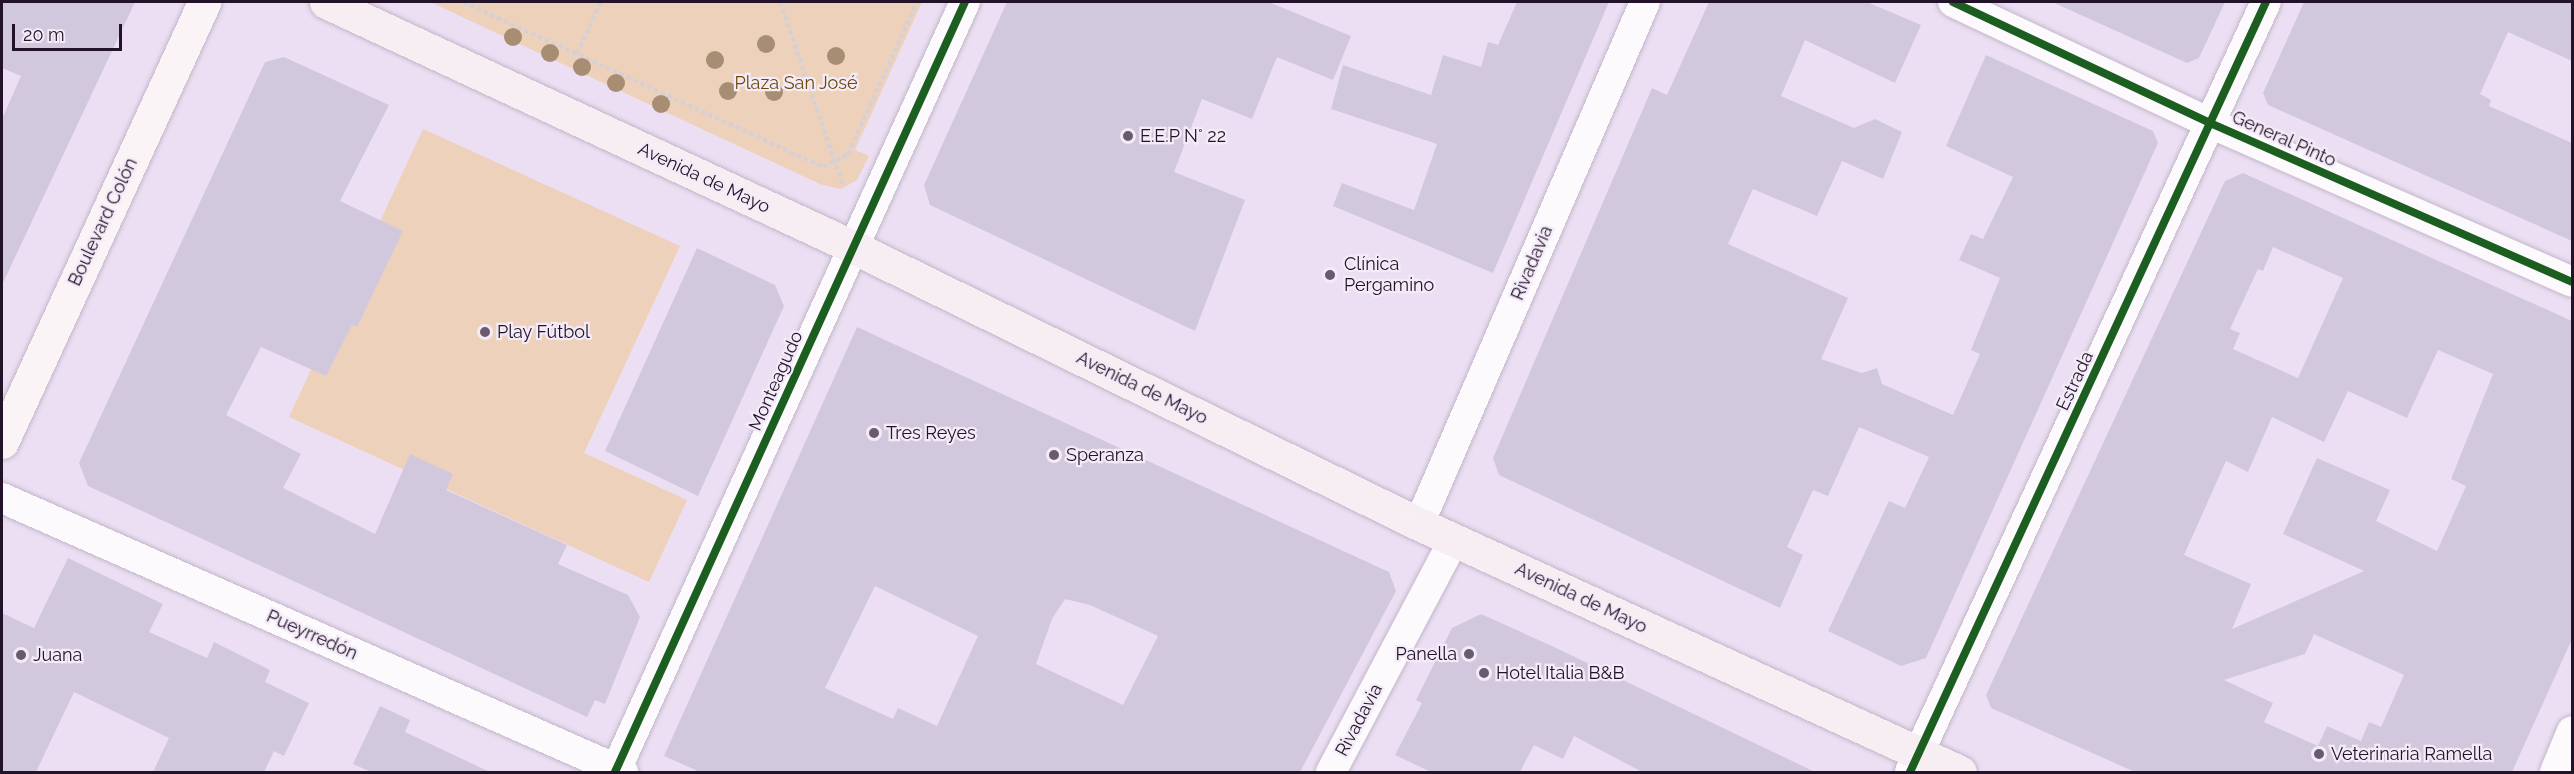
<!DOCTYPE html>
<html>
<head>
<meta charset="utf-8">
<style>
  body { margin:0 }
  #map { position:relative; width:2574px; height:774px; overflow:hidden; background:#ecdff3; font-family:Raleway,sans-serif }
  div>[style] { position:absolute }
  .green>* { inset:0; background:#eed1ba }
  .building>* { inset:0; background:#d2c8de }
  .path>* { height:4px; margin-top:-2px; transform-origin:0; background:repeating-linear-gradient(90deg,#d4d0d6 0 4.5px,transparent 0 7.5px) }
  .roads { filter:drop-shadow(0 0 2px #c3b6c9) drop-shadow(0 0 2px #c3b6c9) }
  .minor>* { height:30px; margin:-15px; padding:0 15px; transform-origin:15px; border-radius:15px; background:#fcfafd }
  .secondary>* { height:33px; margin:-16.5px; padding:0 16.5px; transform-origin:16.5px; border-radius:16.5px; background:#faf4f7 }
  .primary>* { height:33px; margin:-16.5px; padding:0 16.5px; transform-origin:16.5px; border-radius:16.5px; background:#f6eef2 }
  .cycleway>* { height:8px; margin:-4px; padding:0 4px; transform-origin:4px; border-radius:4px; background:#1b5e20 }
  .trees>* { width:18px; height:18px; margin:-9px; border-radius:50%; background:#a78d72 }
  .dots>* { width:16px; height:16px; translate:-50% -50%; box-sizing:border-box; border:3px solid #f3ebf7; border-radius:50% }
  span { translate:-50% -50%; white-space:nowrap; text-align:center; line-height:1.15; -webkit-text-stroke:4.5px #f3ebf7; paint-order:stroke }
  .park-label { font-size:18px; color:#6e4a09 }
  .poi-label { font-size:18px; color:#221329 }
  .left { translate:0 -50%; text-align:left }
  .right { translate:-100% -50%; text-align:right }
  .street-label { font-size:18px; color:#221329 }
  .frame { position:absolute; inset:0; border:3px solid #221329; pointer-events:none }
  .scale { position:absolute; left:12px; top:24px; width:110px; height:27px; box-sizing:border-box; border:3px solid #221329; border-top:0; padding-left:8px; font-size:18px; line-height:21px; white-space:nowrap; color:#221329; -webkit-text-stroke:4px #f3ebf7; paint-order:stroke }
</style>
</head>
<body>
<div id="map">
  <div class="green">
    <div style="clip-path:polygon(430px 2px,922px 2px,855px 150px,869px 156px,857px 180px,841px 189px,822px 185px)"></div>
    <div style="clip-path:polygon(423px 129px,680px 246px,584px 453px,687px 500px,649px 582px,289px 417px)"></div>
  </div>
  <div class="building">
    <div style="clip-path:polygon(2px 2px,135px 2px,2px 285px,2px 119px,21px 76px,2px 68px)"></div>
    <div style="clip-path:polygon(1007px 2px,1269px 2px,1351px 36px,1333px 80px,1277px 57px,1252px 119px,1202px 99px,1174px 172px,1245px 200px,1195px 331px,930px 205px,924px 185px)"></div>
    <div style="clip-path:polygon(1517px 2px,1609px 2px,1493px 273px,1333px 206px,1342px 183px,1414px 210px,1437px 144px,1331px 109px,1343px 65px,1431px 95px,1443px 55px,1481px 67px,1488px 42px,1498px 45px)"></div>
    <div style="clip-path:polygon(1709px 2px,1867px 2px,1921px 25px,1895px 83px,1805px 40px,1781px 96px,1854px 128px,1875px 119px,1902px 132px,1883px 179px,1842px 161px,1817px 216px,1753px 189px,1728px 244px,1848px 298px,1821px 359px,1862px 373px,1877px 368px,1882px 384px,1953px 415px,1980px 354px,1971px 350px,2000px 278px,1959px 260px,1971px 234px,1983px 239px,2013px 177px,1946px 146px,1986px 55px,2153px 131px,2158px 143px,1926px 658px,1901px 666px,1828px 631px,1889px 501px,1905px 508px,1929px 457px,1859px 427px,1828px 496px,1813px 490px,1787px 547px,1803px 555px,1780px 608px,1499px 475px,1493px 458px,1652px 88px,1667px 95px)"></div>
    <div style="clip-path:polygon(2052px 2px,2225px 2px,2199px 58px,2187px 63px)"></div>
    <div style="clip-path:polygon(2304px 2px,2572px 2px,2572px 61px,2508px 32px,2480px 94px,2491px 100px,2489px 106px,2572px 143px,2572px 241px,2268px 105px,2263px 93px)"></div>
    <div style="clip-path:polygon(284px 57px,389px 105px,340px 201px,403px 231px,357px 327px,352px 325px,326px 376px,261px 347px,226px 415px,301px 454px,283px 488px,375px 534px,410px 454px,453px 474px,446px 490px,567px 545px,558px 564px,628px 595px,640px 617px,605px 704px,595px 700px,587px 717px,88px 486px,79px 463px,265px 62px)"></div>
    <div style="clip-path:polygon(evenodd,2243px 173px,2572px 321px,2572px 639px,2512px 772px,2135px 772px,1991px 708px,1986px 695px,2225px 181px,2243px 173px,2273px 247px,2343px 278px,2298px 378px,2233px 349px,2240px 333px,2230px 329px,2258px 269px,2263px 271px,2273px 247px,2243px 173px,2438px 350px,2493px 374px,2451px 479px,2466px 486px,2437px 551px,2376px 521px,2390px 490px,2317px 458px,2283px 534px,2364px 571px,2232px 629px,2251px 584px,2184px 555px,2226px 461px,2248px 472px,2272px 417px,2324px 442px,2348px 391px,2407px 418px,2438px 350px,2243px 173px,2314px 634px,2404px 675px,2381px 727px,2369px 722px,2361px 741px,2327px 726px,2318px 746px,2264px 722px,2273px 703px,2224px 680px,2305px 654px,2314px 634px)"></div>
    <div style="clip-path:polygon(697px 248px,775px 285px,784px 306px,698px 496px,605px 451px)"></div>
    <div style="clip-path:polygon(evenodd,857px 327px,1389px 572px,1396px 591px,1300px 772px,700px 772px,664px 756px,857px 327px,875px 586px,978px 636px,937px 726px,898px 708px,893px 719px,825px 688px,875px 586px,857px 327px,1065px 599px,1090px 605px,1158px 636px,1123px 705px,1036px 664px,1052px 619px,1065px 599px)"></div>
    <div style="clip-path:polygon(68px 558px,163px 604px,149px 632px,207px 658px,214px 642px,270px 670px,265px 682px,309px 703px,284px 756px,274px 751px,264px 772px,153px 772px,169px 738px,74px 692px,36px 772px,2px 772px,2px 613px,34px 628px)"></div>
    <div style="clip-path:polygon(1481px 614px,1552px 646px,1815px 772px,1642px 772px,1574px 736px,1563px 759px,1534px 745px,1520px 772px,1431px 772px,1395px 755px,1422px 703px,1416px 700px,1452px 628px)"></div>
    <div style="clip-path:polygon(380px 706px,410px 720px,405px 732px,490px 772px,371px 772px,353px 764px)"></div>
  </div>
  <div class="path">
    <div style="left:463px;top:2px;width:396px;rotate:24.6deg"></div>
    <div style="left:823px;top:167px;width:28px;rotate:-27deg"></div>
    <div style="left:848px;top:154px;width:167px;rotate:-65.6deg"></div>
    <div style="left:780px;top:2px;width:194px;rotate:71deg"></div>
    <div style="left:577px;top:54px;width:57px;rotate:-65.2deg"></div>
  </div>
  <div class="roads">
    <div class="minor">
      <div style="left:1953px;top:2px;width:284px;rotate:25.2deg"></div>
      <div style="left:2210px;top:123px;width:395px;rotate:23.7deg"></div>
      <div style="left:2px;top:498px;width:679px;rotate:23.81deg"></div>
      <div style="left:1419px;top:524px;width:569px;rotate:-66.59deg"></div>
      <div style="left:615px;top:772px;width:846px;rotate:-65.56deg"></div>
      <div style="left:1331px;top:772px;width:263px;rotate:-62.1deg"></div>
      <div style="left:1910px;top:772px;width:848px;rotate:-65.19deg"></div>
      <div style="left:2555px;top:772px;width:44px;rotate:-67.5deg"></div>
    </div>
    <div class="secondary">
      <div style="left:2px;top:442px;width:484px;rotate:-65.3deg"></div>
    </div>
    <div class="primary">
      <div style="left:326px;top:2px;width:581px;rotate:24.93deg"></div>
      <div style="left:853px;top:247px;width:630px;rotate:26.08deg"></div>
      <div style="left:1419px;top:524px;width:595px;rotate:24.63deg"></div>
    </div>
  </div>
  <div class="cycleway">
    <div style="left:1953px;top:2px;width:284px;rotate:25.2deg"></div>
    <div style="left:2210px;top:123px;width:395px;rotate:23.7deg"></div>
    <div style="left:615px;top:772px;width:846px;rotate:-65.56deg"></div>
    <div style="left:1910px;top:772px;width:848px;rotate:-65.19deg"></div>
  </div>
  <div class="trees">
    <div style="left:513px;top:37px"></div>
    <div style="left:766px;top:44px"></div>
    <div style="left:550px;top:53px"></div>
    <div style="left:836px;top:56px"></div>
    <div style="left:715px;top:60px"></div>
    <div style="left:582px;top:67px"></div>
    <div style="left:616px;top:83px"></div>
    <div style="left:728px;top:91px"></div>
    <div style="left:774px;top:92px"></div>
    <div style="left:661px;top:104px"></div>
  </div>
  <div class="dots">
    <div style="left:1128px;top:136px;background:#695a70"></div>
    <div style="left:1330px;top:275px;background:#695a70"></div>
    <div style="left:485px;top:332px;background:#695a70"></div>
    <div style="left:874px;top:433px;background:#695a70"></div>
    <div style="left:1054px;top:455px;background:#695a70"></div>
    <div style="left:1469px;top:654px;background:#695a70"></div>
    <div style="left:21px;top:655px;background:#695a70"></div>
    <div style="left:1484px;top:673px;background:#695a70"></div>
    <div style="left:2319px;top:754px;background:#695a70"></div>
  </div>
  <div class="park-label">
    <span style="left:796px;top:83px">Plaza San José</span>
  </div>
  <div class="poi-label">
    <span class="left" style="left:1140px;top:136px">E.E.P N° 22</span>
    <span class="left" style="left:1344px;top:275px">Clínica<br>Pergamino</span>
    <span class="left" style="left:497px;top:332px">Play Fútbol</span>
    <span class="left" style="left:886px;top:433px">Tres Reyes</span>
    <span class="left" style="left:1066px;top:455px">Speranza</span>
    <span class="right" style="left:1457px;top:654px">Panella</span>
    <span class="left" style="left:33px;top:655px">Juana</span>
    <span class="left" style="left:1496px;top:673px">Hotel Italia B&amp;B</span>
    <span class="left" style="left:2331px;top:754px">Veterinaria Ramella</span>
  </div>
  <div class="street-label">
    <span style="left:2284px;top:139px;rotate:24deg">General Pinto</span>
    <span style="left:704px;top:178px;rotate:25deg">Avenida de Mayo</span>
    <span style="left:103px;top:222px;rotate:-65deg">Boulevard Colón</span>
    <span style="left:1532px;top:263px;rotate:-67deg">Rivadavia</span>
    <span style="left:776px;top:381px;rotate:-66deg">Monteagudo</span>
    <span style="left:2075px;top:381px;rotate:-65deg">Estrada</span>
    <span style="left:1142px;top:388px;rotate:26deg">Avenida de Mayo</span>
    <span style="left:1581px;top:598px;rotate:25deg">Avenida de Mayo</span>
    <span style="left:312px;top:635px;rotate:24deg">Pueyrredón</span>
    <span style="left:1359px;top:720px;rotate:-62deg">Rivadavia</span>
  </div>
  <div class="frame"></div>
  <div class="scale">20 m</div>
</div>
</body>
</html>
